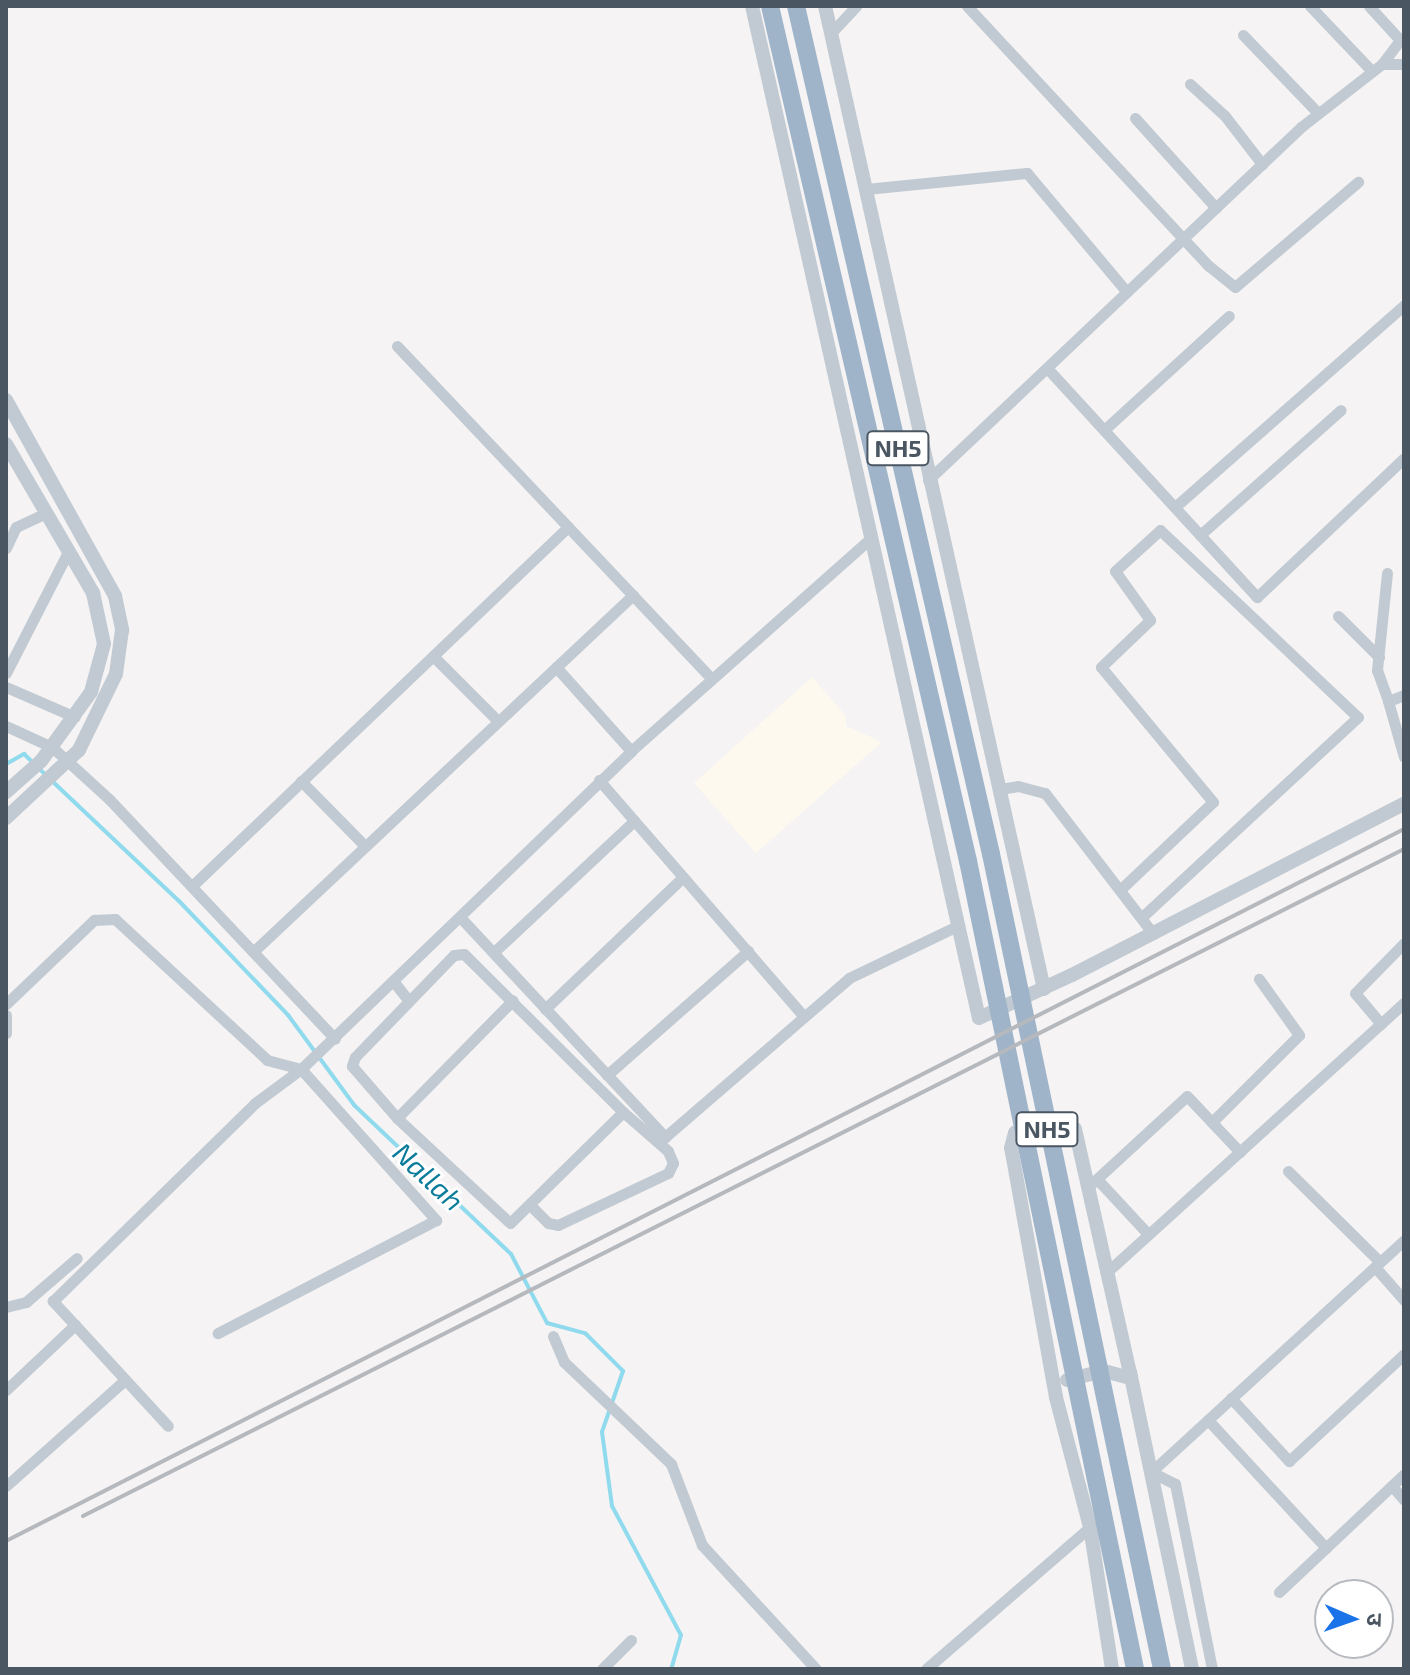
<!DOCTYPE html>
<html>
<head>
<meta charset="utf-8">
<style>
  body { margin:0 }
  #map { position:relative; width:1410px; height:1675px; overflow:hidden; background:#f5f3f3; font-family:"Exo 2","Noto Sans Devanagari",sans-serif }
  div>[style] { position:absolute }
  .commercial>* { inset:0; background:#fdf9ef }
  .stream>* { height:4px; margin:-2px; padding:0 2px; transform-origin:2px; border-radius:2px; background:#90daee }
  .minor>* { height:11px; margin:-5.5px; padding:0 5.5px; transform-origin:5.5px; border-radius:5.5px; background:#c1cad2 }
  .tertiary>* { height:14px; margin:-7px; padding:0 7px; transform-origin:7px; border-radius:7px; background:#c1cad2 }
  .trunk>* { height:18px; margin:-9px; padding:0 9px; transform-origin:9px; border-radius:9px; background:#9fb4c9 }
  .rail>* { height:4px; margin:-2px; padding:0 2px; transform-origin:2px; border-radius:2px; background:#b5b8bd }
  span { translate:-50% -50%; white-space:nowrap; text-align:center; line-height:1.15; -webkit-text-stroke:6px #fff; paint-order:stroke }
  .shield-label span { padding:2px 6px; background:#fff; border:2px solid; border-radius:6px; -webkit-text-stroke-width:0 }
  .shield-label { font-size:24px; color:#4a5661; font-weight:700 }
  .water-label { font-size:28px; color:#0c7c9b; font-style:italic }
  .frame { position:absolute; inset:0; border:8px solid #4a5661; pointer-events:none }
  .north { position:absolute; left:1314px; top:1579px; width:80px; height:80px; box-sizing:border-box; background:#fff; border:2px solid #b7bbc0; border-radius:50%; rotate:92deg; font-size:22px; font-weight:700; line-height:32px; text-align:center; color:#4a5661 }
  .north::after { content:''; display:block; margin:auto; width:28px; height:36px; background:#1a73e8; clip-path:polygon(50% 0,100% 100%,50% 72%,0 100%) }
</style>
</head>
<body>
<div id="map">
  <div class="commercial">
    <div style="clip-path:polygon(812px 677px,846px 716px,846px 726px,882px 742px,756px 853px,694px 783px)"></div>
  </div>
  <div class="stream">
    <div style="left:6px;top:764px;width:21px;rotate:-29deg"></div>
    <div style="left:24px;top:754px;width:29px;rotate:44deg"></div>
    <div style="left:51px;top:780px;width:176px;rotate:43.4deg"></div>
    <div style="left:179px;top:901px;width:158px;rotate:46.3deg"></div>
    <div style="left:288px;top:1015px;width:112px;rotate:53.7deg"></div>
    <div style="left:354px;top:1105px;width:216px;rotate:43.5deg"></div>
    <div style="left:511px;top:1254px;width:78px;rotate:62.4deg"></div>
    <div style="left:547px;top:1323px;width:39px;rotate:15deg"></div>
    <div style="left:585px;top:1333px;width:54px;rotate:45deg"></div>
    <div style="left:623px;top:1371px;width:65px;rotate:109deg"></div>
    <div style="left:602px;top:1432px;width:75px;rotate:82.3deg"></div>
    <div style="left:612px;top:1506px;width:146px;rotate:61.9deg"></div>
    <div style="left:681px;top:1635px;width:35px;rotate:106deg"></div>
  </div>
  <div class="minor">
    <div style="left:967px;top:6px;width:355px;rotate:47.1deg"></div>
    <div style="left:1209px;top:266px;width:33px;rotate:39deg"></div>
    <div style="left:1235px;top:287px;width:162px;rotate:-40.5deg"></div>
    <div style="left:1310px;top:6px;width:90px;rotate:46.4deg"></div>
    <div style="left:831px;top:33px;width:37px;rotate:-47deg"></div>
    <div style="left:1243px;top:35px;width:108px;rotate:46.1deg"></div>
    <div style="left:1382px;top:64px;width:22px"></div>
    <div style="left:1190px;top:84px;width:47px;rotate:42.4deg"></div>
    <div style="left:1225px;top:116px;width:61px;rotate:52.4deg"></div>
    <div style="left:1135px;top:118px;width:121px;rotate:48deg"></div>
    <div style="left:866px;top:189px;width:162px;rotate:-5.7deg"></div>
    <div style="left:1027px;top:173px;width:155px;rotate:50deg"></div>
    <div style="left:397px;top:346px;width:458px;rotate:46.6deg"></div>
    <div style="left:1047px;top:368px;width:311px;rotate:47.5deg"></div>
    <div style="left:1257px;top:597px;width:202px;rotate:-43.4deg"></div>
    <div style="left:1104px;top:430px;width:169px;rotate:-42.4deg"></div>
    <div style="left:928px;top:480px;width:514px;rotate:-43.42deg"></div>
    <div style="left:1301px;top:127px;width:103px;rotate:-37.9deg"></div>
    <div style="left:1382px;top:64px;width:30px;rotate:-53deg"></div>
    <div style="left:1400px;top:40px;width:46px;rotate:-132.4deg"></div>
    <div style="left:1175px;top:507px;width:305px;rotate:-41.4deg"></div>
    <div style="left:1200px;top:535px;width:188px;rotate:-41.6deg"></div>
    <div style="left:6px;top:548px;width:23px;rotate:-65deg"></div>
    <div style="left:16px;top:527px;width:33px;rotate:-25deg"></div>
    <div style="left:1387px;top:573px;width:98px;rotate:95.9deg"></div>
    <div style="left:1377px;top:670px;width:33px;rotate:70deg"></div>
    <div style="left:1338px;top:616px;width:58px;rotate:45deg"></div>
    <div style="left:433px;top:656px;width:92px;rotate:45deg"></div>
    <div style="left:556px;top:667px;width:113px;rotate:48.2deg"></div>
    <div style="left:6px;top:673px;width:138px;rotate:-62.9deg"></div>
    <div style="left:6px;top:687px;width:75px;rotate:23.5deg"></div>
    <div style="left:1404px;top:695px;width:17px;rotate:159deg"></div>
    <div style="left:1388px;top:701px;width:58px;rotate:74.1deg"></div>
    <div style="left:6px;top:726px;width:51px;rotate:24.5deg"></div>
    <div style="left:52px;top:747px;width:79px;rotate:42.4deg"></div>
    <div style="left:110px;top:800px;width:328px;rotate:46.7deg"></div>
    <div style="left:599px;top:780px;width:310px;rotate:49.1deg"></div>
    <div style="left:301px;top:781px;width:91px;rotate:45.4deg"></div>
    <div style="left:1000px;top:789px;width:18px;rotate:-9deg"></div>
    <div style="left:1018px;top:786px;width:28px;rotate:15deg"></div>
    <div style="left:1045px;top:793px;width:178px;rotate:52.5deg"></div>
    <div style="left:192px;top:886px;width:520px;rotate:-43.68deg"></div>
    <div style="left:1122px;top:888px;width:125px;rotate:-43.4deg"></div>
    <div style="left:1213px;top:802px;width:175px;rotate:-129.7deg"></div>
    <div style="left:1101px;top:667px;width:68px;rotate:-43.8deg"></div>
    <div style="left:1150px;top:620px;width:60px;rotate:-125.5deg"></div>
    <div style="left:1115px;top:571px;width:61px;rotate:-42.3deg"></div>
    <div style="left:1160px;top:530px;width:272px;rotate:43.4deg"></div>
    <div style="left:1358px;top:717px;width:294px;rotate:137.2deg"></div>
    <div style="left:460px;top:917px;width:301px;rotate:47deg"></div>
    <div style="left:665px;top:1137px;width:243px;rotate:-40.8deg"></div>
    <div style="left:849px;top:978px;width:120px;rotate:-25.7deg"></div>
    <div style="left:254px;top:951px;width:520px;rotate:-43.21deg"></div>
    <div style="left:494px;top:952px;width:192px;rotate:-43.1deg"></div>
    <div style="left:464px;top:954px;width:224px;rotate:44.8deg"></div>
    <div style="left:623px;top:1112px;width:158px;rotate:135.5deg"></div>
    <div style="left:510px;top:1223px;width:154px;rotate:-137.1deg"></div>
    <div style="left:397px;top:1118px;width:69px;rotate:-130.9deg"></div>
    <div style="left:352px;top:1066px;width:9px;rotate:-72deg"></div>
    <div style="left:355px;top:1057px;width:142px;rotate:-45.9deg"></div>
    <div style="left:454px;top:955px;width:10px;rotate:-6deg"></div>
    <div style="left:394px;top:982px;width:24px;rotate:52deg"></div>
    <div style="left:6px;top:1004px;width:122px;rotate:-43.7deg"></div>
    <div style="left:94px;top:920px;width:21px;rotate:-3deg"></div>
    <div style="left:115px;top:919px;width:207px;rotate:42.8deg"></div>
    <div style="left:267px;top:1060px;width:35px;rotate:15deg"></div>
    <div style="left:301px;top:1069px;width:458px;rotate:-43.9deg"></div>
    <div style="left:631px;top:751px;width:321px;rotate:-41.6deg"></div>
    <div style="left:545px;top:1009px;width:191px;rotate:-43.7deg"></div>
    <div style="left:6px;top:1015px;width:18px;rotate:90deg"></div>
    <div style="left:1381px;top:1024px;width:40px;rotate:-130deg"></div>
    <div style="left:1355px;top:993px;width:70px;rotate:-45.6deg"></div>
    <div style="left:607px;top:1075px;width:188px;rotate:-41.3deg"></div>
    <div style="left:397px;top:1118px;width:165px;rotate:-45.5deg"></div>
    <div style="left:1212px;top:1122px;width:123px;rotate:-45deg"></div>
    <div style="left:1299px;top:1035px;width:69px;rotate:-125.5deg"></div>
    <div style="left:1288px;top:1171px;width:129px;rotate:44.7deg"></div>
    <div style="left:1097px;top:1179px;width:75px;rotate:47.2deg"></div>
    <div style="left:1088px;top:1187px;width:134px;rotate:-42.6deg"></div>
    <div style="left:1187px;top:1096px;width:77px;rotate:46.6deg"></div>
    <div style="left:530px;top:1205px;width:25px;rotate:45deg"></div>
    <div style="left:548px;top:1223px;width:10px;rotate:11deg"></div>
    <div style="left:558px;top:1225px;width:122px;rotate:-25.3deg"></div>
    <div style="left:668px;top:1173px;width:11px;rotate:-63deg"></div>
    <div style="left:673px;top:1163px;width:13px;rotate:-113deg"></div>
    <div style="left:668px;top:1151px;width:60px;rotate:-139.1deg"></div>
    <div style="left:1375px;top:1267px;width:44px;rotate:48.7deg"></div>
    <div style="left:1107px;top:1272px;width:401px;rotate:-42.2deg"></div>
    <div style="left:6px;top:1307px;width:21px;rotate:-14deg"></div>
    <div style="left:26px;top:1302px;width:67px;rotate:-40.8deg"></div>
    <div style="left:75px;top:1325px;width:33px;rotate:-133deg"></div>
    <div style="left:53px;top:1301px;width:283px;rotate:-44.4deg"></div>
    <div style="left:255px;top:1103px;width:57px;rotate:-36.5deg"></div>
    <div style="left:301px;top:1069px;width:203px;rotate:48.2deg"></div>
    <div style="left:436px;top:1220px;width:246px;rotate:152.6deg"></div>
    <div style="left:553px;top:1336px;width:28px;rotate:67deg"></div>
    <div style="left:564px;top:1362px;width:148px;rotate:43.6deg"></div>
    <div style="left:671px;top:1464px;width:87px;rotate:69.1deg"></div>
    <div style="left:702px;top:1545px;width:168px;rotate:47.4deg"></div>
    <div style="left:6px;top:1390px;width:95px;rotate:-43.3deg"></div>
    <div style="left:75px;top:1325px;width:137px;rotate:47.4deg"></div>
    <div style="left:1231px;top:1398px;width:86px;rotate:47.4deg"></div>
    <div style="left:1289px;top:1461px;width:157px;rotate:-42.9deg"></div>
    <div style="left:1208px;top:1420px;width:174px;rotate:47.3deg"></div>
    <div style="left:6px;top:1486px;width:159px;rotate:-41.7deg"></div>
    <div style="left:1392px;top:1486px;width:18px;rotate:49deg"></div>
    <div style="left:1279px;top:1592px;width:172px;rotate:-43.3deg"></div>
    <div style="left:602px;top:1669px;width:41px;rotate:-45deg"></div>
    <div style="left:926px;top:1669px;width:217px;rotate:-40.9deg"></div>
    <div style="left:1212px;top:1669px;width:189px;rotate:-101.3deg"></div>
    <div style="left:1175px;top:1484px;width:27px;rotate:-153deg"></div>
    <div style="left:1151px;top:1472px;width:343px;rotate:-42.5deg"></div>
  </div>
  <div class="tertiary">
    <div style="left:752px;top:6px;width:1037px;rotate:77.36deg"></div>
    <div style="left:979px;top:1018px;width:102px;rotate:-24.8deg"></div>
    <div style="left:1072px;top:975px;width:373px;rotate:-27.3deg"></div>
    <div style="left:825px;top:6px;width:1007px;rotate:77.44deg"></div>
    <div style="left:6px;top:400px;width:224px;rotate:60.9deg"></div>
    <div style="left:115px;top:596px;width:35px;rotate:78deg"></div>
    <div style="left:122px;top:630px;width:44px;rotate:97.8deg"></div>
    <div style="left:116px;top:674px;width:85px;rotate:116deg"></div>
    <div style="left:79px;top:750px;width:100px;rotate:137deg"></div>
    <div style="left:6px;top:444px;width:173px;rotate:59.7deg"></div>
    <div style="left:93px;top:593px;width:52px;rotate:77.8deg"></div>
    <div style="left:104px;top:644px;width:50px;rotate:105.2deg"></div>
    <div style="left:91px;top:692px;width:85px;rotate:125.9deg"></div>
    <div style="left:41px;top:761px;width:47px;rotate:138.5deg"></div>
    <div style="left:1130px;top:1372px;width:303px;rotate:78.2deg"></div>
    <div style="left:1067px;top:1380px;width:38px;rotate:-14deg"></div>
    <div style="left:1104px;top:1371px;width:28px;rotate:15deg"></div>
    <div style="left:1112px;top:1669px;width:144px;rotate:-98.8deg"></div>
    <div style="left:1090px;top:1527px;width:134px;rotate:-104.7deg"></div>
    <div style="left:1056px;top:1397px;width:253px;rotate:-100.2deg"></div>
    <div style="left:1011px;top:1148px;width:16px;rotate:-75deg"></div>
    <div style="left:1015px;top:1133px;width:51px;rotate:-10.2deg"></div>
    <div style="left:1065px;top:1124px;width:11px;rotate:27deg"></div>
    <div style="left:1075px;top:1129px;width:255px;rotate:77.3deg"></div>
  </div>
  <div class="trunk">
    <div style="left:770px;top:6px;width:878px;rotate:76.96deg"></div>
    <div style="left:968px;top:861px;width:825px;rotate:78.32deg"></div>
    <div style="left:796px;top:6px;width:870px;rotate:77.05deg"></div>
    <div style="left:991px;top:854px;width:833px;rotate:78.15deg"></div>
  </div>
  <div class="rail">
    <div style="left:83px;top:1516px;width:1480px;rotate:-26.79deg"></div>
    <div style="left:6px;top:1541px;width:1569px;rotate:-26.99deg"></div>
  </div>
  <div class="shield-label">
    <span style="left:898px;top:448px">NH5</span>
    <span style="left:1047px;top:1129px">NH5</span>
  </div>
  <div class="water-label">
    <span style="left:429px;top:1176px;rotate:43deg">Nallah</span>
  </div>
  <div class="frame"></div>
  <div class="north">उ</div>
</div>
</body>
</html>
